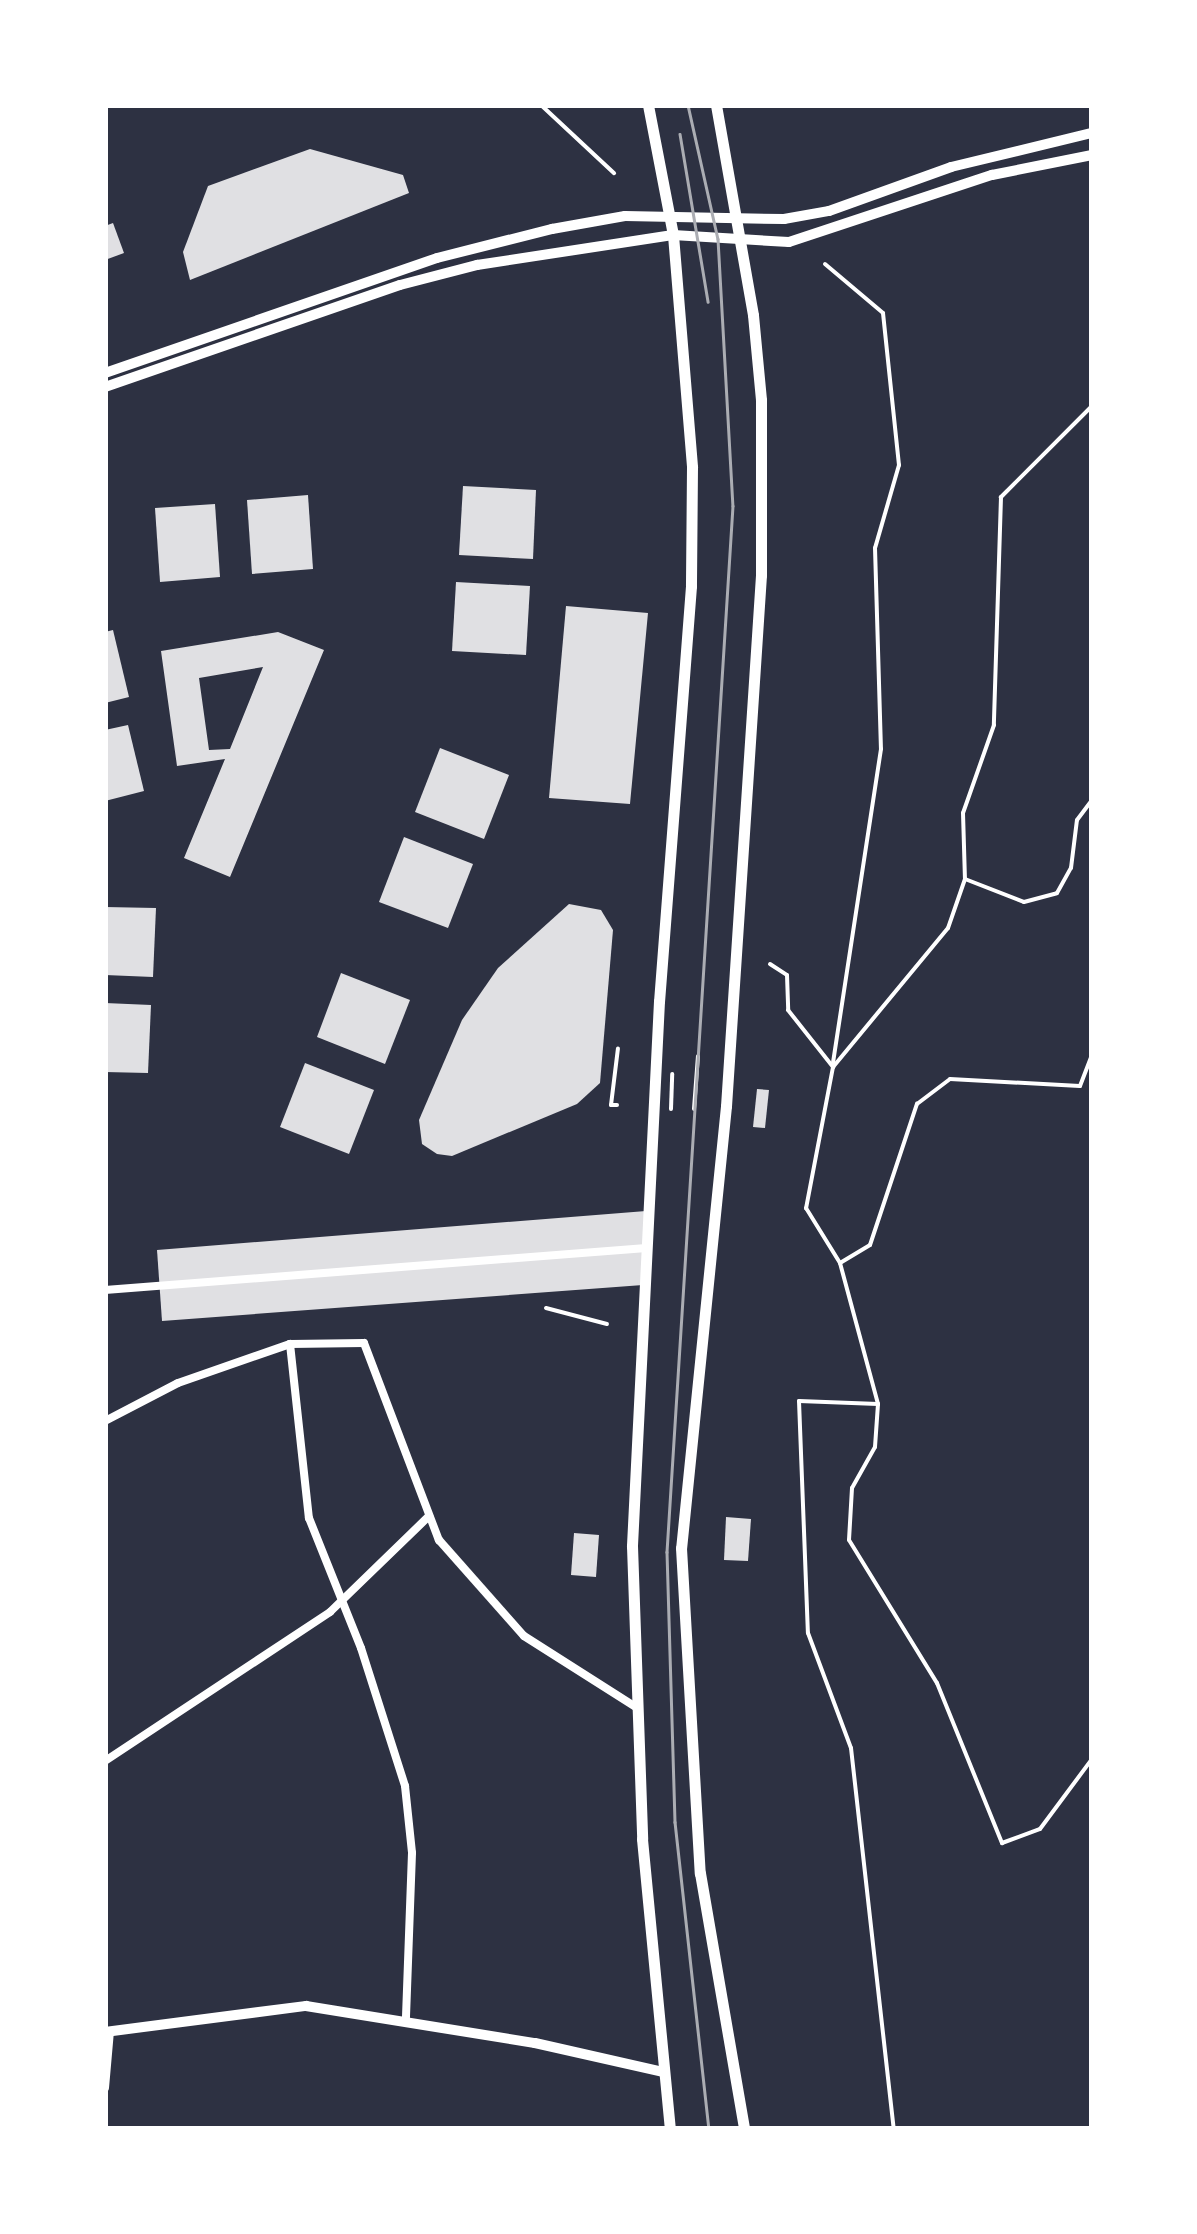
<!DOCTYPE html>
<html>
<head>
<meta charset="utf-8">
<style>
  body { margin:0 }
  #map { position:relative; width:1197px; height:2234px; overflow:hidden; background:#2d3142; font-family:"Nunito Sans",sans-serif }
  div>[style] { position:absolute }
  .building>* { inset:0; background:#e0e0e3 }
  .path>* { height:4px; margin:-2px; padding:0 2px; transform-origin:2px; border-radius:2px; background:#fff }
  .minor>* { height:8px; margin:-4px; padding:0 4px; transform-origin:4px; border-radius:4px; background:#fff }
  .tertiary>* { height:10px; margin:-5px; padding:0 5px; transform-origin:5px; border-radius:5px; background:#fff }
  .secondary>* { height:11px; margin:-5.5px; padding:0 5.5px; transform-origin:5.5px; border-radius:5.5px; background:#fff }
  .tram>* { height:2.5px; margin:-1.25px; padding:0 1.25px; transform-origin:1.25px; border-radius:1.25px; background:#abadb3 }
  span { translate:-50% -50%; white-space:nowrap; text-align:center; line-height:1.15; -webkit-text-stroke:8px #fff; paint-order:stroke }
  .frame { position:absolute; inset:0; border:108px solid #fff; pointer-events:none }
</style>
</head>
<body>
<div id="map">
  <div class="building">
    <div style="clip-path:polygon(310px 149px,403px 175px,409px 193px,190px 280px,183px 252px,208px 186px)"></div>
    <div style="clip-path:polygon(113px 223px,124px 253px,105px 260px,105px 226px)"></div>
    <div style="clip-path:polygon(463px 486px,536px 490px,533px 559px,459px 555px)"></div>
    <div style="clip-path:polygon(308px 495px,313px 569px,252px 574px,247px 500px)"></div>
    <div style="clip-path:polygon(215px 504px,220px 577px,160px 582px,155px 508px)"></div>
    <div style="clip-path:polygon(456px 582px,530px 586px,526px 655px,452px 651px)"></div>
    <div style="clip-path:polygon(566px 606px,648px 613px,630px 804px,549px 798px)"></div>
    <div style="clip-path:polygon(113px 630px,129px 697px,105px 703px,105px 632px)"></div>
    <div style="clip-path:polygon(evenodd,278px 632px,324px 650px,230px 877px,184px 858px,225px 759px,177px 766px,161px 651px,278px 632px,263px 667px,230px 749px,209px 750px,199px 678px,263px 667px)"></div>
    <div style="clip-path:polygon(128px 725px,144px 791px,105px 801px,105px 730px)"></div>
    <div style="clip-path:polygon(440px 748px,509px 775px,484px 839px,415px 812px)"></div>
    <div style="clip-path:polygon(404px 837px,473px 864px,448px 928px,379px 902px)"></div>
    <div style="clip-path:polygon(569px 904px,601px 910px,613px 930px,600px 1083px,577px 1104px,452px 1156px,437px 1154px,422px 1144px,419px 1120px,462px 1020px,498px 968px)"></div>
    <div style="clip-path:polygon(105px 907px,156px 908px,153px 977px,105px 975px)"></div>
    <div style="clip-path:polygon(341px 973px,410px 1000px,385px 1064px,317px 1037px)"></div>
    <div style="clip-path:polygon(105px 1003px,151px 1005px,148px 1073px,105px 1072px)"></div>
    <div style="clip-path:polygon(305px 1063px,374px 1090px,349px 1154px,280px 1127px)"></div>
    <div style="clip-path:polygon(757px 1089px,769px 1090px,765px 1128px,753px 1127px)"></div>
    <div style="clip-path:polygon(646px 1211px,643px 1285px,162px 1321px,157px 1250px)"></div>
    <div style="clip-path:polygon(726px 1517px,751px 1519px,748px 1561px,724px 1560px)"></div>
    <div style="clip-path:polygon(574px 1533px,599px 1535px,596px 1577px,571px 1575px)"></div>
  </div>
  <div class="path">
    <div style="left:541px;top:105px;width:100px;rotate:43deg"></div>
    <div style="left:825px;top:264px;width:76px;rotate:40.2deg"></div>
    <div style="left:883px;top:313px;width:153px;rotate:84deg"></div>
    <div style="left:899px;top:465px;width:86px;rotate:106.1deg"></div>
    <div style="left:875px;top:548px;width:201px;rotate:88.3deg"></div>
    <div style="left:881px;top:749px;width:317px;rotate:98.7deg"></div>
    <div style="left:1092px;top:406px;width:129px;rotate:135deg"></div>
    <div style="left:1001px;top:497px;width:228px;rotate:91.8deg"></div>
    <div style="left:994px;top:725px;width:93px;rotate:109.4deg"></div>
    <div style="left:963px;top:813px;width:66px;rotate:88.3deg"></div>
    <div style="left:965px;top:879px;width:52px;rotate:109.1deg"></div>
    <div style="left:948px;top:928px;width:180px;rotate:129.6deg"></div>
    <div style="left:833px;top:1067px;width:144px;rotate:100.8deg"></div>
    <div style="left:806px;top:1208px;width:65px;rotate:58.3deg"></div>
    <div style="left:840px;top:1263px;width:146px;rotate:74.9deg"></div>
    <div style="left:878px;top:1404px;width:43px;rotate:94deg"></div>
    <div style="left:875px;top:1447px;width:47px;rotate:119.3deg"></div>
    <div style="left:852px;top:1488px;width:52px;rotate:93.3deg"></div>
    <div style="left:849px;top:1540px;width:168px;rotate:58.4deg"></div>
    <div style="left:937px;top:1683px;width:173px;rotate:67.9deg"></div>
    <div style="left:1002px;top:1843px;width:40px;rotate:-20.2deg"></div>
    <div style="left:1040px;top:1829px;width:87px;rotate:-53.4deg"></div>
    <div style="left:965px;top:879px;width:63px;rotate:21.3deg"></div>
    <div style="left:1024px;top:902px;width:34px;rotate:-15deg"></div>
    <div style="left:1057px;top:893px;width:29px;rotate:-61deg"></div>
    <div style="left:1071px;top:868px;width:48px;rotate:-82.9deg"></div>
    <div style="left:1077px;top:820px;width:25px;rotate:-53deg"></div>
    <div style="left:770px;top:964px;width:20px;rotate:33deg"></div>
    <div style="left:787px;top:975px;width:35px;rotate:88deg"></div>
    <div style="left:788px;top:1010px;width:73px;rotate:51.7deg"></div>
    <div style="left:617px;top:1105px;width:6px;rotate:180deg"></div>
    <div style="left:611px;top:1105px;width:57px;rotate:-83deg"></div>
    <div style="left:671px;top:1109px;width:35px;rotate:-88deg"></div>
    <div style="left:694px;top:1109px;width:53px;rotate:-85.7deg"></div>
    <div style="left:840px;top:1263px;width:35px;rotate:-31deg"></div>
    <div style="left:870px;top:1245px;width:149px;rotate:-71.6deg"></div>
    <div style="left:917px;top:1104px;width:41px;rotate:-37.1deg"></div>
    <div style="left:950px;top:1079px;width:130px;rotate:3.1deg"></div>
    <div style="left:1080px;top:1086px;width:33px;rotate:-69deg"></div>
    <div style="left:546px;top:1308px;width:63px;rotate:14.7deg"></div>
    <div style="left:878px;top:1404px;width:79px;rotate:-177.8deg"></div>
    <div style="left:799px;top:1401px;width:232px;rotate:87.8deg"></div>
    <div style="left:808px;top:1633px;width:123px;rotate:69.5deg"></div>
    <div style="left:851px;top:1748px;width:383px;rotate:83.6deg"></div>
  </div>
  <div class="minor">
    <div style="left:105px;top:1290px;width:543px;rotate:-4.44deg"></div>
    <div style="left:290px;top:1344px;width:175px;rotate:83.8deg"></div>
    <div style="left:309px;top:1518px;width:140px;rotate:68.2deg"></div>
    <div style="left:361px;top:1648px;width:145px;rotate:72.3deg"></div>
    <div style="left:405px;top:1786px;width:67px;rotate:84deg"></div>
    <div style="left:412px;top:1853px;width:167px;rotate:92.1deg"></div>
    <div style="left:105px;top:1421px;width:82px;rotate:-27.5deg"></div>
    <div style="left:178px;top:1383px;width:119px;rotate:-19.2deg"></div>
    <div style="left:290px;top:1344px;width:74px;rotate:-0.8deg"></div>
    <div style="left:364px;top:1343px;width:211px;rotate:69.2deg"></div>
    <div style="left:439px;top:1540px;width:128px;rotate:48.5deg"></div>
    <div style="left:524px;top:1636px;width:133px;rotate:32.4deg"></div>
    <div style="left:105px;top:1761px;width:270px;rotate:-33.5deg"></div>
    <div style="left:330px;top:1612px;width:138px;rotate:-44.1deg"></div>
    <div style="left:105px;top:2088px;width:57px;rotate:-85deg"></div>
  </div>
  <div class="tertiary">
    <div style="left:105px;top:373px;width:351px;rotate:-19.1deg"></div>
    <div style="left:437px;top:258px;width:119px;rotate:-14.2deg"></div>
    <div style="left:552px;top:229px;width:74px;rotate:-10.1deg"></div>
    <div style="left:625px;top:216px;width:159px;rotate:1.1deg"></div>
    <div style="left:784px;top:219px;width:46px;rotate:-10.1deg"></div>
    <div style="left:829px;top:211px;width:130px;rotate:-19.8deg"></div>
    <div style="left:951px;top:167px;width:145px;rotate:-13.6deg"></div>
    <div style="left:105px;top:387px;width:312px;rotate:-19.1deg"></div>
    <div style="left:400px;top:285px;width:80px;rotate:-14.6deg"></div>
    <div style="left:477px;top:265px;width:198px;rotate:-8.7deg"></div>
    <div style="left:673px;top:235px;width:116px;rotate:3.5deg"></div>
    <div style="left:789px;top:242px;width:214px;rotate:-18.3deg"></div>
    <div style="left:992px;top:175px;width:102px;rotate:-11.3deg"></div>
    <div style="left:105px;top:2032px;width:203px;rotate:-7.4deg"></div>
    <div style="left:306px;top:2006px;width:232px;rotate:9.2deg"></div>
    <div style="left:535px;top:2043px;width:132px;rotate:12.7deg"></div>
  </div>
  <div class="secondary">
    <div style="left:648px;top:105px;width:132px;rotate:79.1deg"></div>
    <div style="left:673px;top:235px;width:233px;rotate:85.3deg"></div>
    <div style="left:692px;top:467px;width:119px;rotate:90.5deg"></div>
    <div style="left:691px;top:586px;width:416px;rotate:94.4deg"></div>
    <div style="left:659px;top:1001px;width:546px;rotate:92.84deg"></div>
    <div style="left:632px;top:1546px;width:293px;rotate:88deg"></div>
    <div style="left:642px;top:1839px;width:291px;rotate:84.5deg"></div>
    <div style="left:716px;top:105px;width:213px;rotate:80deg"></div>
    <div style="left:753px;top:315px;width:85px;rotate:84.6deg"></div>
    <div style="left:761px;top:400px;width:175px;rotate:90deg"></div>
    <div style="left:761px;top:575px;width:532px;rotate:93.77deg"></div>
    <div style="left:726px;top:1106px;width:444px;rotate:95.8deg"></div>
    <div style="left:681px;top:1548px;width:326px;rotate:86.7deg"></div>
    <div style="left:700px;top:1873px;width:260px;rotate:80.2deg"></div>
  </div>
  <div class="tram">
    <div style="left:688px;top:105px;width:137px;rotate:77.4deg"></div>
    <div style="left:718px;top:239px;width:267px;rotate:86.8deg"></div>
    <div style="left:733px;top:506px;width:1048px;rotate:93.61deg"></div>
    <div style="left:667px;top:1552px;width:270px;rotate:88.3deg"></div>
    <div style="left:675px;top:1822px;width:309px;rotate:83.7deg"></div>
    <div style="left:680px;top:134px;width:170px;rotate:80.5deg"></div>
  </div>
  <div class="frame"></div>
</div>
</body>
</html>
